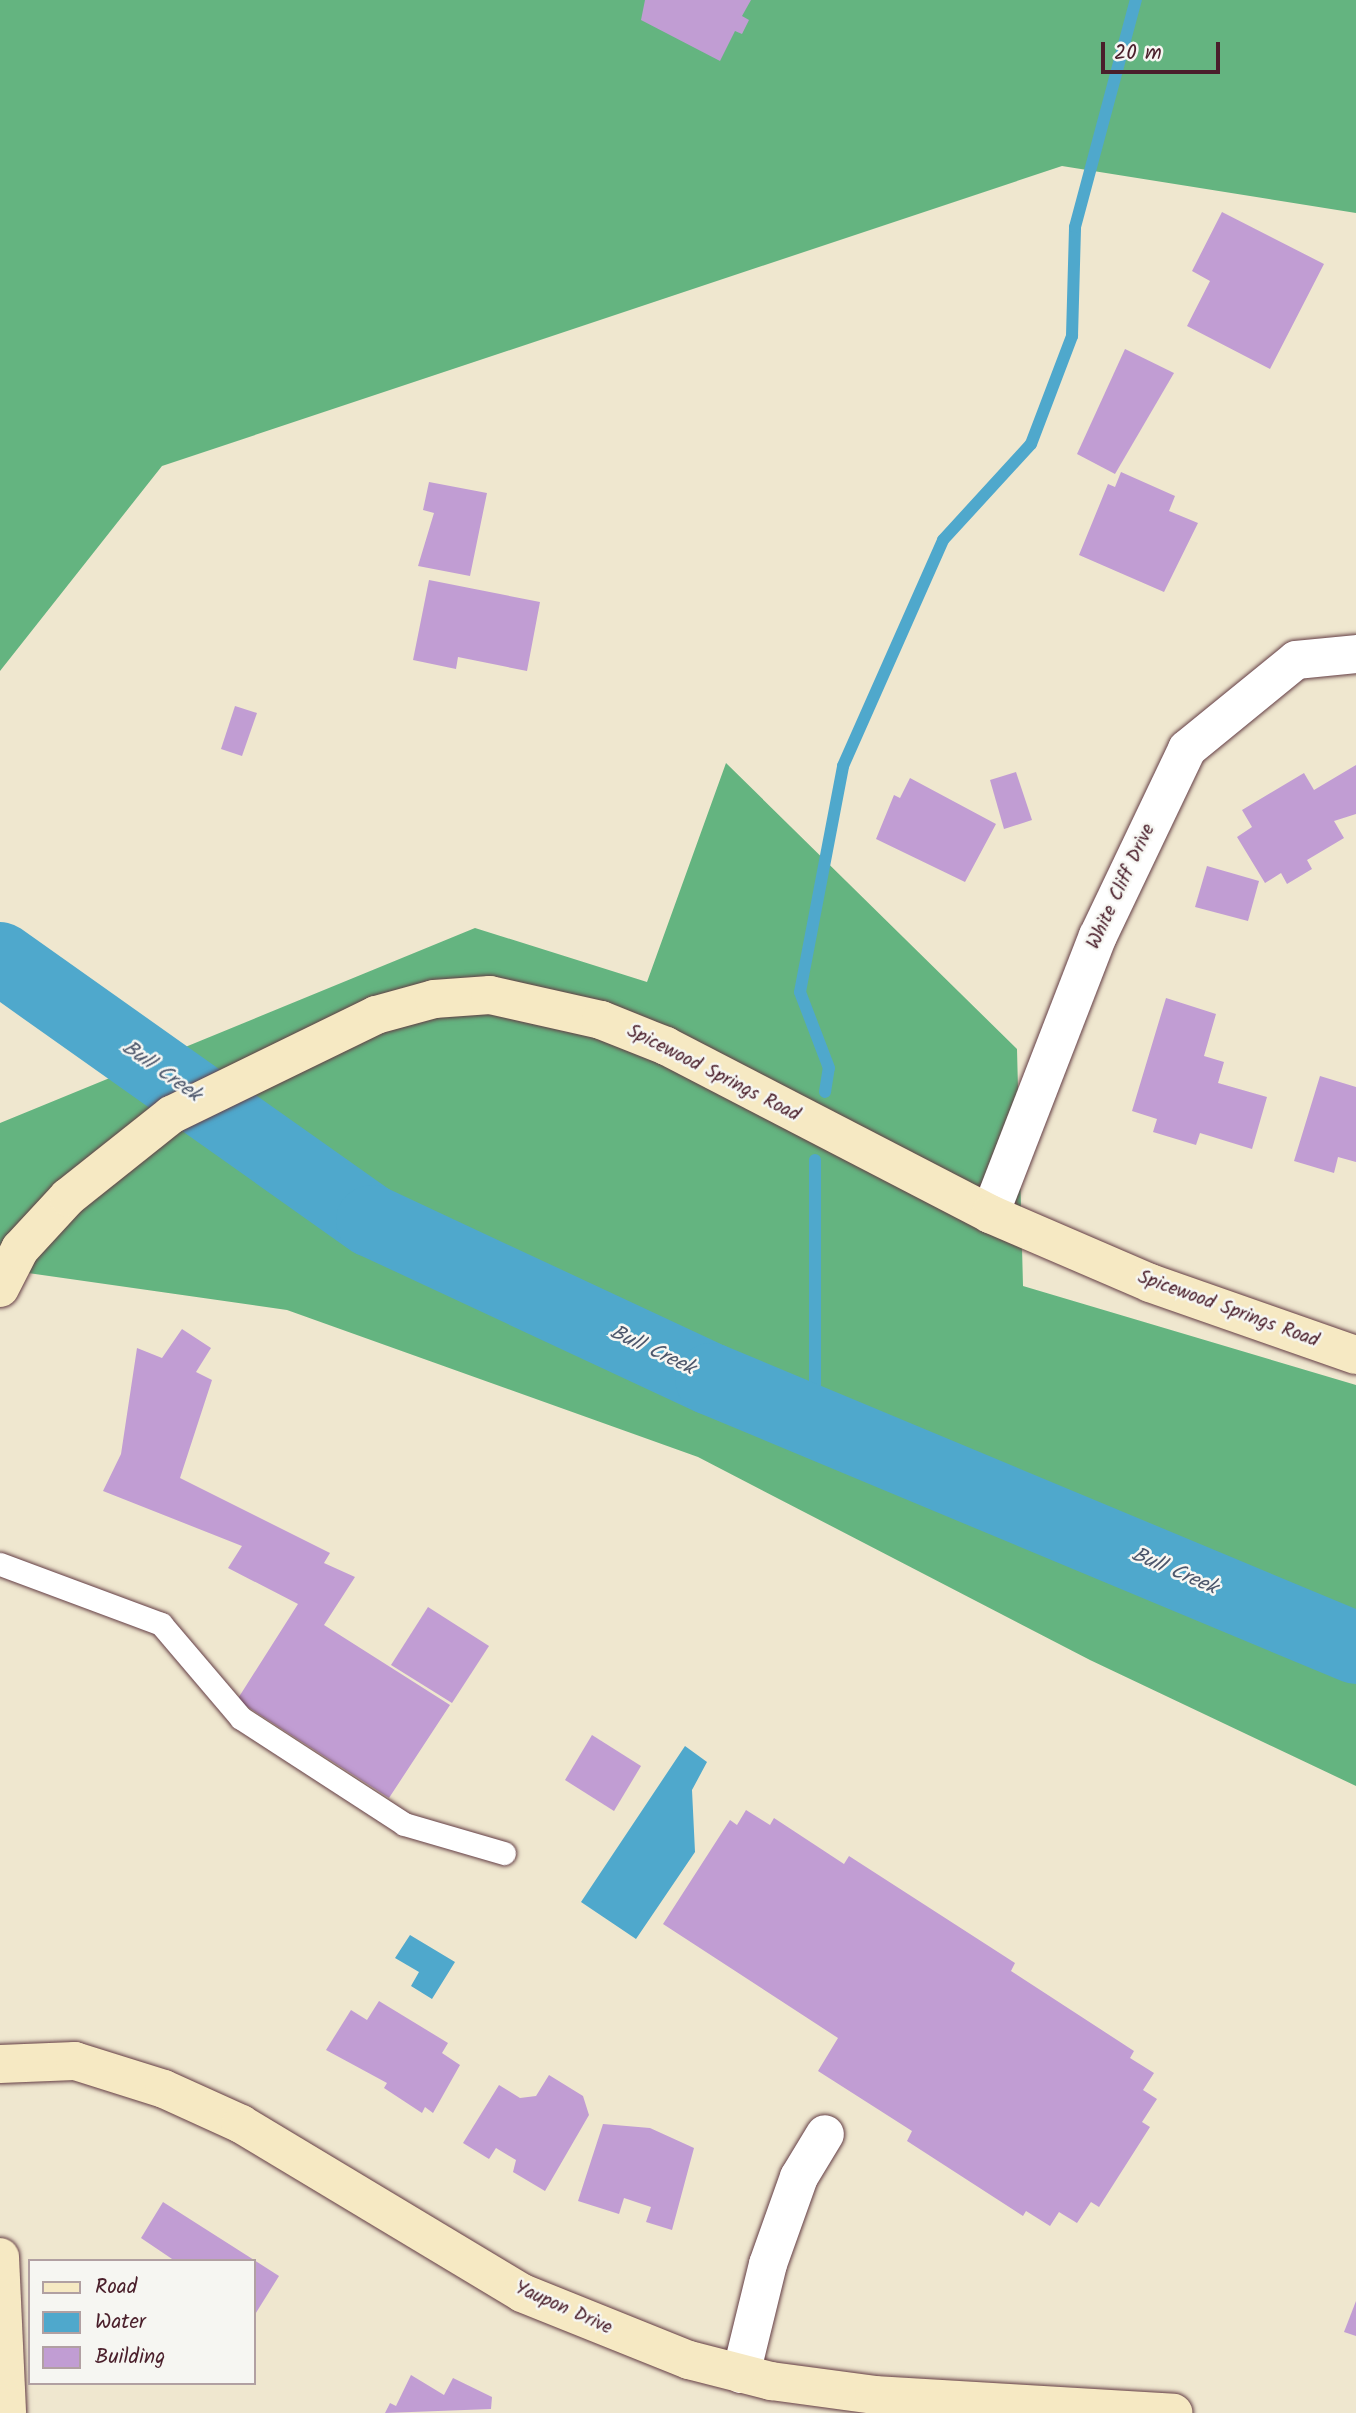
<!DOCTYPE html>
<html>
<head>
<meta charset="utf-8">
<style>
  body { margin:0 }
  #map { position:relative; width:1356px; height:2413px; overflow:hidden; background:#efe7cf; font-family:Kalam,sans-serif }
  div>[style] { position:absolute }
  .forest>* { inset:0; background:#64b480 }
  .water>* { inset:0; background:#4fa8cc }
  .stream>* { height:12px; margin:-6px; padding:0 6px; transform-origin:6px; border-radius:6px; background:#4fa8cc }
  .river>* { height:72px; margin:-36px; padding:0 36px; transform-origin:36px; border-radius:36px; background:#4fa8cc }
  .building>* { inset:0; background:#c19dd3 }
  .roads { filter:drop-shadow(0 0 2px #633d44) drop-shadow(0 0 2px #633d44) }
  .lane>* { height:23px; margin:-11.5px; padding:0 11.5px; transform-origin:11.5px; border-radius:11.5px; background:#fff }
  .street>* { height:38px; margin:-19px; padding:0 19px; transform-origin:19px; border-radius:19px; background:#fff }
  .secondary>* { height:38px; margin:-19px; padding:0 19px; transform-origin:19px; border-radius:19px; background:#f6e9c3 }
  span { translate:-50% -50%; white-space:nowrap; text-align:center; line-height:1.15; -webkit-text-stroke:5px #f6f6f2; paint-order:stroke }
  .street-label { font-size:19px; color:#4a1f2b }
  .water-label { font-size:21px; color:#4c566b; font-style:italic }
  .legend { position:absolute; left:28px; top:2259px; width:228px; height:126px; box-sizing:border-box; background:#f6f6f2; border:2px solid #b1a0a2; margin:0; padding:9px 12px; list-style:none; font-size:21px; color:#4a1f2b }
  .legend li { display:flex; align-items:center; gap:14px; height:35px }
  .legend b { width:35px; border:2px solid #b1a0a2 }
  .scale { position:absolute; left:1101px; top:42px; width:119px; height:32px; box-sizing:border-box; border:4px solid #4a1f2b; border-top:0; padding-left:9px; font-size:21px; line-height:24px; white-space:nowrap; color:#4a1f2b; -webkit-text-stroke:5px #f6f6f2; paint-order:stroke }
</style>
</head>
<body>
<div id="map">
  <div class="forest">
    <div style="clip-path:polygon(0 0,1356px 0,1356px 213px,1062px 166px,162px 466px,0 671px)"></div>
    <div style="clip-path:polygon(726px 763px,1017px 1049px,1023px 1286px,1356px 1385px,1356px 1786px,1090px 1660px,698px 1457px,287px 1310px,0 1269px,0 1123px,475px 928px,647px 982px)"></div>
  </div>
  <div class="water">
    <div style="clip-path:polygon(685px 1746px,707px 1762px,692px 1790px,695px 1852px,636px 1939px,581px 1902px)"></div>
    <div style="clip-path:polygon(410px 1935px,455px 1962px,432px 1999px,411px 1986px,419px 1972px,395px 1958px)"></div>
  </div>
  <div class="stream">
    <div style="left:825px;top:1092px;width:24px;rotate:-81deg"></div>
    <div style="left:829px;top:1068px;width:81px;rotate:-110.9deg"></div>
    <div style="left:800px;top:992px;width:230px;rotate:-79.2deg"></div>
    <div style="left:843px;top:766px;width:247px;rotate:-66.1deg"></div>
    <div style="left:943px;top:540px;width:130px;rotate:-47.5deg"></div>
    <div style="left:1031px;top:444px;width:116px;rotate:-69.2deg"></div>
    <div style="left:1072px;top:336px;width:109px;rotate:-88.4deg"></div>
    <div style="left:1075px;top:227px;width:235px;rotate:-75deg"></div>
    <div style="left:815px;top:1160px;width:262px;rotate:90deg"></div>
  </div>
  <div class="river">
    <div style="left:0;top:958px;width:456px;rotate:35.3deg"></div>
    <div style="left:372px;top:1221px;width:374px;rotate:25deg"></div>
    <div style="left:711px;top:1379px;width:699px;rotate:22.64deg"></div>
  </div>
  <div class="building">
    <div style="clip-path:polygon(645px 0,751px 0,742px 16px,749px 20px,742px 34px,735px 31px,720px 61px,641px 20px)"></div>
    <div style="clip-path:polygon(1222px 212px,1324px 264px,1270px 369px,1187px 326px,1210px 281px,1192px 271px)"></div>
    <div style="clip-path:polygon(1125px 349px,1174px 373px,1115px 474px,1077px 454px)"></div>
    <div style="clip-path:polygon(1121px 472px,1175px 496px,1169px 511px,1198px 523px,1164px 592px,1079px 555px,1108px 484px,1115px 487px)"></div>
    <div style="clip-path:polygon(429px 482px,487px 493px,470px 576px,418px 566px,434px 513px,423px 510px)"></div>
    <div style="clip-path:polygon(429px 580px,540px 602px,527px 671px,458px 657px,456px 669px,413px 660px)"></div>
    <div style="clip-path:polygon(235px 706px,257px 713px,242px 756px,221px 749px)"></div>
    <div style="clip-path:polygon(1356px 765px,1356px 814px,1334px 821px,1344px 838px,1307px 860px,1312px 869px,1287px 884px,1281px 873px,1265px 883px,1237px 837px,1252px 827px,1242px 810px,1304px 773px,1314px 790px)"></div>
    <div style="clip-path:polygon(1016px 772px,1032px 820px,1004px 829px,990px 780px)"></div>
    <div style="clip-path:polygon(910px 778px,996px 824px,965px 882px,876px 839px,894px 795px,900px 798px)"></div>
    <div style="clip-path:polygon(1207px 866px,1259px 881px,1248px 921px,1195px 907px)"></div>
    <div style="clip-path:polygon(1166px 998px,1216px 1014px,1204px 1056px,1224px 1062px,1218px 1083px,1267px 1097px,1252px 1149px,1200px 1133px,1196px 1145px,1153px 1132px,1157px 1119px,1132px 1111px)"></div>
    <div style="clip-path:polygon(1320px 1076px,1356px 1087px,1356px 1162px,1338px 1157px,1334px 1173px,1294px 1161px)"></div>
    <div style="clip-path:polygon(182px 1329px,211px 1348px,196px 1372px,212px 1380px,180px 1478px,330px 1553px,324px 1563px,355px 1577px,324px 1625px,450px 1705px,389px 1798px,237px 1700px,298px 1604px,228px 1568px,242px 1546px,103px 1491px,121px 1454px,137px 1348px,162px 1358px)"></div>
    <div style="clip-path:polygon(428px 1607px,489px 1646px,452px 1703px,391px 1665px)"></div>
    <div style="clip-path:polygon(592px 1735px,641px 1766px,614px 1811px,565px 1780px)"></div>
    <div style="clip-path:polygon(746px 1810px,770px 1825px,774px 1818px,844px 1864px,849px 1856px,1015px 1963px,1011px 1971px,1134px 2051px,1130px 2058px,1154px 2073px,1143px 2090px,1157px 2099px,1142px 2122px,1150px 2127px,1099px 2207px,1091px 2202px,1077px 2223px,1059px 2212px,1050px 2226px,1026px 2211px,1023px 2216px,907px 2141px,912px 2131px,818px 2071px,838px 2038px,663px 1924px,730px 1820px,737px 1825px)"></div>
    <div style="clip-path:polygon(379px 2001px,448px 2043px,442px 2053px,460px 2065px,433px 2113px,425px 2107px,422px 2113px,384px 2088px,387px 2083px,326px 2050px,351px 2010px,367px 2020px)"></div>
    <div style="clip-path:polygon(549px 2075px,583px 2096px,589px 2115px,545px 2191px,513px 2172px,516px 2160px,496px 2148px,489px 2159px,463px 2143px,499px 2085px,520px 2098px,536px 2096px)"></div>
    <div style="clip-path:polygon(603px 2124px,650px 2128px,694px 2148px,672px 2230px,646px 2222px,651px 2207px,624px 2198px,619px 2214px,578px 2201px)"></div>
    <div style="clip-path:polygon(163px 2202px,279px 2276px,254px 2316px,254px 2261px,175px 2261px,141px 2238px)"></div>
    <div style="clip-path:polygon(1356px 2301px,1356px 2336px,1344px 2332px)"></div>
    <div style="clip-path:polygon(411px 2375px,444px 2395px,453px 2378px,492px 2397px,491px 2409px,385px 2413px,390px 2403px,396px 2406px)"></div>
  </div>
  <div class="roads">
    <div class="lane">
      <div style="left:0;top:1564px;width:172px;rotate:20.4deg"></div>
      <div style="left:161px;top:1624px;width:123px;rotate:49.6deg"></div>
      <div style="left:241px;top:1718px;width:194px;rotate:33deg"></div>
      <div style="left:404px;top:1824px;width:104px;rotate:16.2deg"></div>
    </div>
    <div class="street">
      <div style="left:990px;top:1214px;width:298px;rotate:-68.8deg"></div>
      <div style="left:1098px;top:936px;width:207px;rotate:-64.5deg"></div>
      <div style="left:1187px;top:749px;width:141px;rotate:-39.2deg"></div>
      <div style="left:1296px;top:660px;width:60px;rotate:-5.7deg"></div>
      <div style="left:741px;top:2374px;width:113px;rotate:-76.2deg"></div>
      <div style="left:768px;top:2264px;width:92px;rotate:-70.4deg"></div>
      <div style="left:799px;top:2177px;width:50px;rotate:-58.8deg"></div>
    </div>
    <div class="secondary">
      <div style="left:0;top:1288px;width:44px;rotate:-62.9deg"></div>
      <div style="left:20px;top:1249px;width:71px;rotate:-47.3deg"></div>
      <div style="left:68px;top:1197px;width:132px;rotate:-38.5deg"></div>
      <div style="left:171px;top:1115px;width:228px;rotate:-26deg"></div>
      <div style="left:376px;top:1015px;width:60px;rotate:-15.4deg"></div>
      <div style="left:434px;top:999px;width:56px;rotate:-4.1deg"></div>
      <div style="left:490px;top:995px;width:114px;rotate:12.7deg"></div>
      <div style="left:601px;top:1020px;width:70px;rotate:21.8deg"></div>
      <div style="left:666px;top:1046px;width:365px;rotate:27.4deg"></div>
      <div style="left:990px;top:1214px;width:174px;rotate:23.3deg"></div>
      <div style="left:1150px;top:1283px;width:218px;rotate:19.3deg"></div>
      <div style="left:0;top:2064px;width:75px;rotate:-2.3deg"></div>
      <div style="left:75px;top:2061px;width:93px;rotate:17.5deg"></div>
      <div style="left:164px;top:2089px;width:85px;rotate:24.4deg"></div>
      <div style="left:241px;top:2124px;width:328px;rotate:31deg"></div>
      <div style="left:522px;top:2293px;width:180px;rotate:21.9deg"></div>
      <div style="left:689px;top:2360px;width:85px;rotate:14.4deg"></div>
      <div style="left:771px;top:2381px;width:104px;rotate:7.7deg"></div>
      <div style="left:874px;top:2395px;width:300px;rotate:3.4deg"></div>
      <div style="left:0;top:2257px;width:156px;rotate:87.4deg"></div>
    </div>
  </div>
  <div class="street-label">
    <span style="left:1122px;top:887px;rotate:-65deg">White Cliff Drive</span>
    <span style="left:713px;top:1074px;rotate:27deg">Spicewood Springs Road</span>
    <span style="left:1228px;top:1310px;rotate:20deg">Spicewood Springs Road</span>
    <span style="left:563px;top:2309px;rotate:24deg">Yaupon Drive</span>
  </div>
  <div class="water-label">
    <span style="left:161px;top:1072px;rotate:35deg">Bull Creek</span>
    <span style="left:652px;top:1351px;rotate:25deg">Bull Creek</span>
    <span style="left:1174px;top:1572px;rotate:23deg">Bull Creek</span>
  </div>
  <ul class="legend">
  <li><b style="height:9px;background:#f6e9c3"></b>Road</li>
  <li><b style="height:19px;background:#4fa8cc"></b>Water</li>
  <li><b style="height:19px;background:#c19dd3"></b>Building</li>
  </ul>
  <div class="scale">20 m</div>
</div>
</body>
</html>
